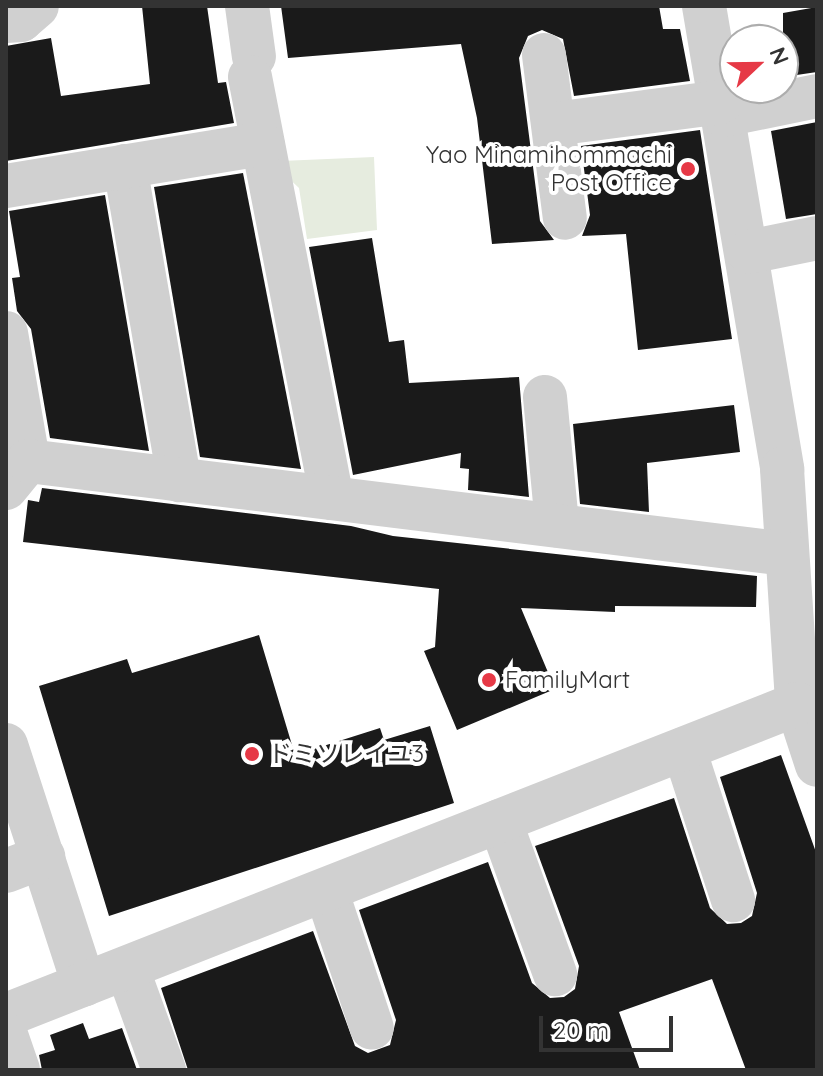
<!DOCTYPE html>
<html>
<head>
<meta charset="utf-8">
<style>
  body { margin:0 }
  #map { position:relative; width:823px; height:1076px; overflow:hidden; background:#fff; font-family:Quicksand,"Noto Sans JP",sans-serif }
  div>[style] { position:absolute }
  .green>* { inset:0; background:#e6ecdf }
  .building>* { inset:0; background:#1a1a1a }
  .minor>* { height:44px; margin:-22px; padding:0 22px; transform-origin:22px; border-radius:22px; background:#d0d0d0 }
  .dots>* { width:22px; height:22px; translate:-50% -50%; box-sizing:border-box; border:4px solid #fff; border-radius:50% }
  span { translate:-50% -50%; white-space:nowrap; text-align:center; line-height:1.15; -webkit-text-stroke:8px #fff; paint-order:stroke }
  .poi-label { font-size:24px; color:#333 }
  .right { translate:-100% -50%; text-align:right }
  .left { translate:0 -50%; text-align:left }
  .frame { position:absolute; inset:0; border:8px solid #333; pointer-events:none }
  .north { position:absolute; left:719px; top:24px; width:80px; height:80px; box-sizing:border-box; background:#fff; border:2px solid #adadad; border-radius:50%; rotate:68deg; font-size:22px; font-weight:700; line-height:32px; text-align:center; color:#333 }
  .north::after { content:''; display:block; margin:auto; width:28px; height:36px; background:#e63946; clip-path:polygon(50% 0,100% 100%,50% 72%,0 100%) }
  .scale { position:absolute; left:539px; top:1016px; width:134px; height:36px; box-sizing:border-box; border:4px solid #333; border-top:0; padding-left:10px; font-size:24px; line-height:28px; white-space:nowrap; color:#333; -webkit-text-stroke:6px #fff; paint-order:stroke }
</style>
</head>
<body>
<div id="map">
  <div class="green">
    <div style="clip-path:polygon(374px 157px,377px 230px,307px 239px,299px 188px,282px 172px,281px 161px)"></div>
  </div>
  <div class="building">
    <div style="clip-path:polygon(142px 6px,207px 6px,218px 83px,226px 82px,234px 123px,6px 161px,6px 46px,51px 38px,61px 96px,150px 84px)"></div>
    <div style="clip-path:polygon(281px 6px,659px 6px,663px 29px,680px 29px,690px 81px,574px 96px,563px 39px,542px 30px,528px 36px,519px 58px,540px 221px,554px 240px,492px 244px,477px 118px,461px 44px,288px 58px)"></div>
    <div style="clip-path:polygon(817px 7px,817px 72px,783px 77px,783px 13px)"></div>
    <div style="clip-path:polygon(817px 122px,817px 214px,786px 219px,771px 131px)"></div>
    <div style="clip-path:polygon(700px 130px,732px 339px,638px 350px,626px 234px,582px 236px,590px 215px,581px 146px)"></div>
    <div style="clip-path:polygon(243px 173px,301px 469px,200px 457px,154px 187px)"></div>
    <div style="clip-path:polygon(105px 195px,149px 451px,50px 438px,31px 329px,17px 311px,12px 278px,20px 277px,9px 211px)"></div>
    <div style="clip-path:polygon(372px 238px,389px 342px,404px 340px,409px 383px,519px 377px,529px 497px,468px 490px,469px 469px,460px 468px,461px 453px,353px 475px,309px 247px)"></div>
    <div style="clip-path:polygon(734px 405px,740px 452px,647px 463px,649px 512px,580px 504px,573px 424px)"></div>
    <div style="clip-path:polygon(42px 488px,351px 526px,393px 536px,757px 576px,756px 607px,615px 606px,615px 612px,521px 608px,555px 689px,457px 730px,424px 651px,435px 647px,439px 589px,23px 542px,28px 500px,39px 502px)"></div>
    <div style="clip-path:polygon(259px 635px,295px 755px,380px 728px,384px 740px,430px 726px,454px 803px,109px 916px,39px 686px,127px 659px,132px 673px)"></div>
    <div style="clip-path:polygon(781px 755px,817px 855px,817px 1070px,746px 1070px,712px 979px,619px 1012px,640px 1070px,188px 1070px,161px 988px,313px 931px,355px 1046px,368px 1053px,390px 1045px,396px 1020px,359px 910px,488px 862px,532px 983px,550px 998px,564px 997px,575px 989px,579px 966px,535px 846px,674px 798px,710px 908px,727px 924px,741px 923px,752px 916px,757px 893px,720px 777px)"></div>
    <div style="clip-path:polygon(83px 1023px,89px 1039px,122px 1028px,137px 1070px,42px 1070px,39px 1055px,55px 1050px,50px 1035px)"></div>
  </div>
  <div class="minor">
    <div style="left:247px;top:6px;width:51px;rotate:82.2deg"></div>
    <div style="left:704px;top:6px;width:470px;rotate:80.4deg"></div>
    <div style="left:782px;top:469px;width:235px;rotate:86.3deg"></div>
    <div style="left:797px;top:704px;width:64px;rotate:71.8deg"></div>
    <div style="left:6px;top:21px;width:15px;rotate:-4deg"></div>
    <div style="left:21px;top:20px;width:21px;rotate:-41deg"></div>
    <div style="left:544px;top:55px;width:164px;rotate:82.7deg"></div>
    <div style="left:250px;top:77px;width:429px;rotate:79deg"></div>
    <div style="left:724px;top:115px;width:95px;rotate:-11.5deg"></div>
    <div style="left:554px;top:124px;width:168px;rotate:-7.5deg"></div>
    <div style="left:125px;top:166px;width:319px;rotate:80.2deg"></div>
    <div style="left:6px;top:186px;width:260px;rotate:-9.3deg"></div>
    <div style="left:749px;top:252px;width:69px;rotate:-11.6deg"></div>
    <div style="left:6px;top:333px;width:130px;rotate:80.2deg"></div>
    <div style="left:545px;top:397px;width:129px;rotate:84.6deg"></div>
    <div style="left:6px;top:488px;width:35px;rotate:-51deg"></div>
    <div style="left:28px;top:461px;width:764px;rotate:6.99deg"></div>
    <div style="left:6px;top:745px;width:252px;rotate:72deg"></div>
    <div style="left:684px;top:749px;width:159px;rotate:72deg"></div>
    <div style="left:500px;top:821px;width:163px;rotate:70.2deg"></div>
    <div style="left:6px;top:871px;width:40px;rotate:-21deg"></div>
    <div style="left:326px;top:890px;width:145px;rotate:71.6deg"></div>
    <div style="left:127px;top:968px;width:109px;rotate:70.1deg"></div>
    <div style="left:6px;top:1015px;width:850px;rotate:-21.46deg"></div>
    <div style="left:6px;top:1035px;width:37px;rotate:71deg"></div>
  </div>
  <div class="dots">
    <div style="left:688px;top:169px;background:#e63946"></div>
    <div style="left:489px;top:680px;background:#e63946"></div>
    <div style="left:252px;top:754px;background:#e63946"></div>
  </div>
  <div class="poi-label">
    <span class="right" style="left:672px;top:169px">Yao Minamihommachi<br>Post Office</span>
    <span class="left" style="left:505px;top:680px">FamilyMart</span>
    <span class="left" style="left:268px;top:754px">ドミソレイユ3</span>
  </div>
  <div class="frame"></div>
  <div class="north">N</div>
  <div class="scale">20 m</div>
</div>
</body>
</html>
